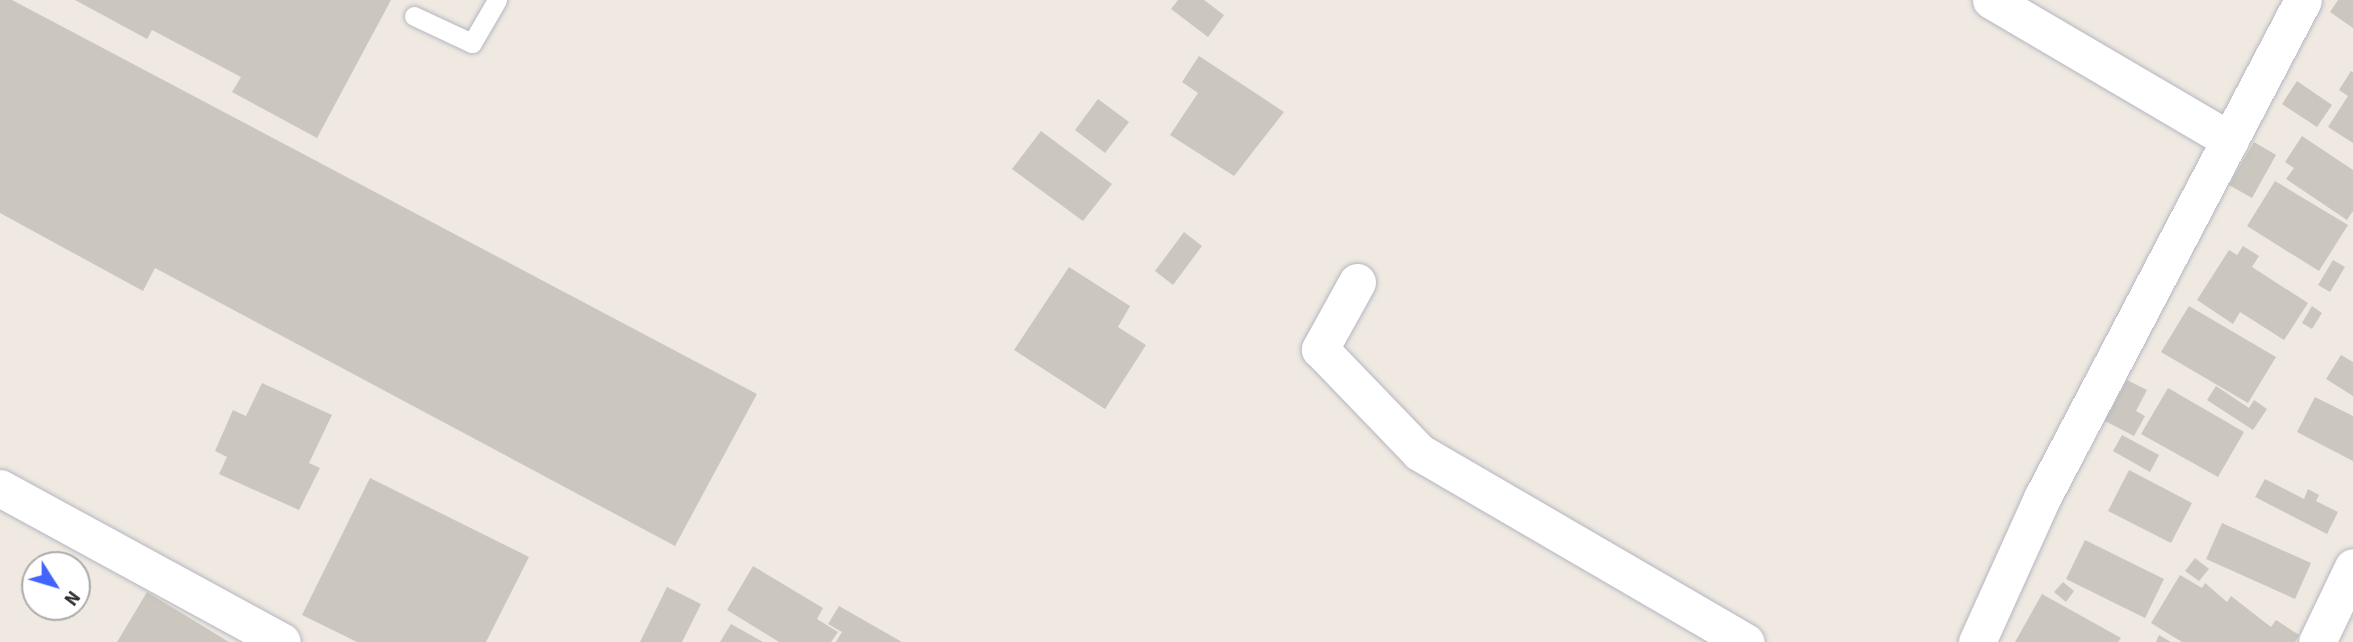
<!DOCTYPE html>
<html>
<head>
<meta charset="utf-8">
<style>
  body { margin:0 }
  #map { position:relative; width:2353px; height:642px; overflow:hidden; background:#efe9e1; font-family:"Source Sans 3",sans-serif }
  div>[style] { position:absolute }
  .building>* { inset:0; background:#cbc7bf }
  .roads { filter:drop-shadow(0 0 2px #b4b7c1) drop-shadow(0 0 2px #b4b7c1) }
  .lane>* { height:19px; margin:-9.5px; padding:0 9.5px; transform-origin:9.5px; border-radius:9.5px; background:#fff }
  .street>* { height:37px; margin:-18.5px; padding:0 18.5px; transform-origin:18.5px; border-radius:18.5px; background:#fff }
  span { translate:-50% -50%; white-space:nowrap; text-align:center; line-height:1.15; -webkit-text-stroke:7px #fff; paint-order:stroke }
  .north { position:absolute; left:21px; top:551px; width:70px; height:70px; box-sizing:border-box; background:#fff; border:2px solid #ababab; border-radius:50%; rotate:127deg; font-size:19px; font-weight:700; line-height:28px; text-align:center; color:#2e2e2e }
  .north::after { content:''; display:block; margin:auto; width:24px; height:32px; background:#4264fb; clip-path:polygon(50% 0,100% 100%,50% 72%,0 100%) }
</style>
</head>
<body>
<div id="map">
  <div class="building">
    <div style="clip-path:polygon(0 0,12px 0,757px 394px,675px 546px,155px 268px,143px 291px,0 213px)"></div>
    <div style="clip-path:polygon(75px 0,391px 0,317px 138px,232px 92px,241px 77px,152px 30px,147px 39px)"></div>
    <div style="clip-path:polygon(1178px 0,1204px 0,1224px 15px,1208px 37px,1171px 9px)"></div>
    <div style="clip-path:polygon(2338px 0,2353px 0,2353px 28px,2330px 12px)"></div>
    <div style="clip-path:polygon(1199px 56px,1284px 112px,1234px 176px,1170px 135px,1198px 93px,1182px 82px)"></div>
    <div style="clip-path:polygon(2351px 71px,2353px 72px,2353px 143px,2328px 127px,2348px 96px,2339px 90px)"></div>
    <div style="clip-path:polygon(2297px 81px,2332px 105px,2317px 127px,2282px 104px)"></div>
    <div style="clip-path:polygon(1098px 99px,1129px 122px,1105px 153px,1075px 130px)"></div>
    <div style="clip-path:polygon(1041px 131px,1112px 184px,1083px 221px,1012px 169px)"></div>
    <div style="clip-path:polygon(2302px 136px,2353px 170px,2353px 211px,2347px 220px,2286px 179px,2294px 168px,2285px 162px)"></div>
    <div style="clip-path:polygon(2254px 142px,2276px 155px,2252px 198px,2229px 185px)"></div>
    <div style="clip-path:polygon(2275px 181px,2348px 225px,2319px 271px,2247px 226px)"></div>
    <div style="clip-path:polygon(1184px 232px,1202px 246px,1173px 285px,1155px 271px)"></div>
    <div style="clip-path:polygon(2243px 246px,2259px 256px,2252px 267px,2308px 303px,2284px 340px,2240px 312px,2233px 324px,2197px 300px,2229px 250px,2237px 255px)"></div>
    <div style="clip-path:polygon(2333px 260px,2345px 267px,2330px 292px,2318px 285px)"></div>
    <div style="clip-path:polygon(1069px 267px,1130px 306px,1118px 327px,1146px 345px,1105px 409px,1014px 350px)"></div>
    <div style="clip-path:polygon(2189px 306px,2276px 357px,2248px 403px,2161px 352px)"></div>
    <div style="clip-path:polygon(2312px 306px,2322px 313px,2312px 329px,2302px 323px)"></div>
    <div style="clip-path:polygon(2341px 355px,2353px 362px,2353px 396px,2326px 379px)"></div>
    <div style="clip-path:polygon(2127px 380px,2147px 390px,2136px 411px,2145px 416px,2134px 436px,2105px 421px)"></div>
    <div style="clip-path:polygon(262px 383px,332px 415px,309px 463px,320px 468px,299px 510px,219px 474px,227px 457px,215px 451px,233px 410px,246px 416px)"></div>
    <div style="clip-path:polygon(2216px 386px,2249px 408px,2254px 400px,2267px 409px,2253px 430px,2207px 400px)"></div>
    <div style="clip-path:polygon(2168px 388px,2244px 432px,2218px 477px,2141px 434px)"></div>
    <div style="clip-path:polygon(2315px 397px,2353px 416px,2353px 461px,2297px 432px)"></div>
    <div style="clip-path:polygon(2122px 435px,2159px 455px,2150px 472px,2113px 451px)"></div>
    <div style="clip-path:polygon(2129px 470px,2192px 503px,2171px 543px,2108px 511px)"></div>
    <div style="clip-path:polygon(370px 478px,529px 557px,486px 642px,357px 642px,302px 615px)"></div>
    <div style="clip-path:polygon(2265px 479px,2304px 499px,2308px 489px,2319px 495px,2316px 501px,2338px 512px,2327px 534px,2255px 497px)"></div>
    <div style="clip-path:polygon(2222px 523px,2311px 563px,2295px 599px,2206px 559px)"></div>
    <div style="clip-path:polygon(2085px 540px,2164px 579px,2145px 618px,2066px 579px)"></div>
    <div style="clip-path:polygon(2195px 558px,2209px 569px,2199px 581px,2185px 571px)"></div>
    <div style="clip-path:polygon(753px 566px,823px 608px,817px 619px,838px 632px,831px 642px,779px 642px,727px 610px)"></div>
    <div style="clip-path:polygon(2180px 575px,2202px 588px,2205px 583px,2227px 602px,2231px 596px,2271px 627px,2276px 620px,2299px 635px,2295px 642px,2182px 642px,2151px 623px)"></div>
    <div style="clip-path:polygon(2063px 582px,2074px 591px,2066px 602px,2054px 592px)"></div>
    <div style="clip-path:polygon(667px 587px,701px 604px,682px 642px,640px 642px)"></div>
    <div style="clip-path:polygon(147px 592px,229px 642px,117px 642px)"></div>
    <div style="clip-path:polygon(2042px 594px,2121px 638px,2118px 642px,2015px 642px)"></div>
    <div style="clip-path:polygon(839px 606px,902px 642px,836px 642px,842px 632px,828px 624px)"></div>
    <div style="clip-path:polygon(731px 624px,763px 642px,720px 642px)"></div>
    <div style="clip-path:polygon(2159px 635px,2171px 642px,2156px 642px)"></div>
  </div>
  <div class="roads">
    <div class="lane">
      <div style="left:414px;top:16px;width:64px;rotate:25deg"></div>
      <div style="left:472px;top:43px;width:50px;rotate:-59.8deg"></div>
    </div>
    <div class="street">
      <div style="left:1991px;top:0;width:277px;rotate:30.4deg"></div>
      <div style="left:1357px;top:282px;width:77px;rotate:118.9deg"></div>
      <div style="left:1320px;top:349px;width:143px;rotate:46.1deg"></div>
      <div style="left:1419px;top:452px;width:378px;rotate:30.2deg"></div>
      <div style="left:0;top:488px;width:321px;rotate:28.6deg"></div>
      <div style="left:1977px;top:642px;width:158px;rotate:-65.7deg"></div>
      <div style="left:2042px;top:498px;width:562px;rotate:-62.34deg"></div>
      <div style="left:2317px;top:642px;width:83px;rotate:-64.4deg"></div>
    </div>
  </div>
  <div class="north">N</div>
</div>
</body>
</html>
